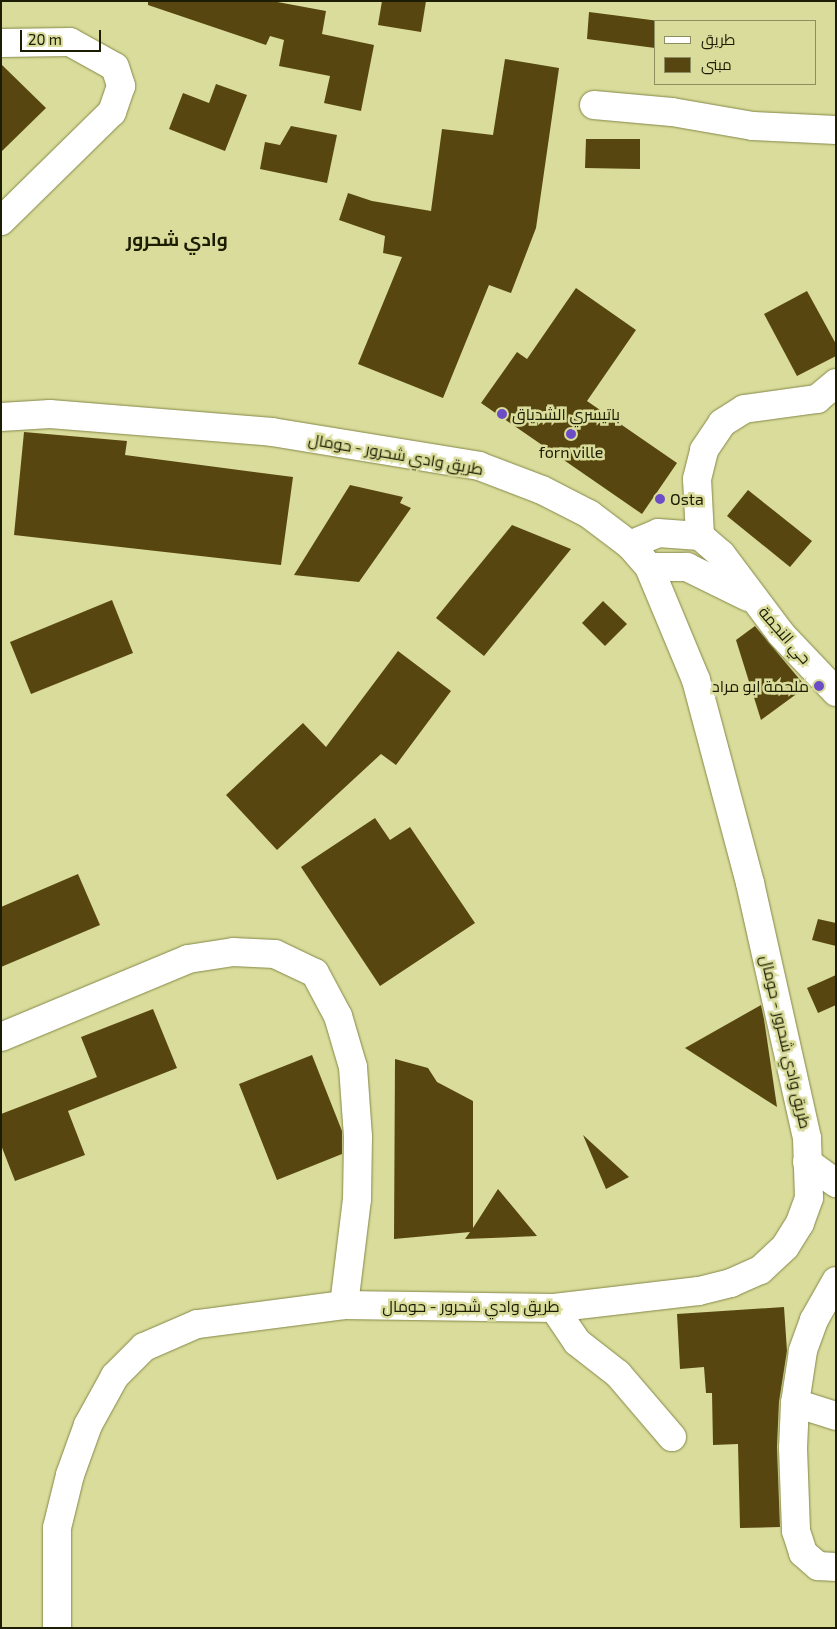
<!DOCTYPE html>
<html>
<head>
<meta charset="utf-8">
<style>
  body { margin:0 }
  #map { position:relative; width:837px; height:1629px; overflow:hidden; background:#d9dc9a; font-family:"Exo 2",Cairo,sans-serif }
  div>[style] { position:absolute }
  .building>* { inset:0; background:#574610 }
  .roads { filter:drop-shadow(0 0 1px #858849) drop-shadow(0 0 1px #858849) }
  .minor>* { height:28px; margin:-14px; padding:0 14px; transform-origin:14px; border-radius:14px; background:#fff }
  .secondary>* { height:28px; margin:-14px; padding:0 14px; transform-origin:14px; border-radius:14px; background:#fff }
  .dots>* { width:14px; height:14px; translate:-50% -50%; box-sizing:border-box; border:2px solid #d9dc9a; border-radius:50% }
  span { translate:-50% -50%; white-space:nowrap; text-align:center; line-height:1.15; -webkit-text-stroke:5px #d9dc9a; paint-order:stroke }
  .poi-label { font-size:16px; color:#1c1d03 }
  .left { translate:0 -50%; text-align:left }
  .right { translate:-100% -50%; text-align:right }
  .street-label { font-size:16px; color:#1c1d03 }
  .quarter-label { font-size:19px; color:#1c1d03; font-weight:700 }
  .frame { position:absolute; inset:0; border:2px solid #1c1d03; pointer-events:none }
  .legend { position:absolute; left:654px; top:20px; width:162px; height:65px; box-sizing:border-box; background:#d9dc9a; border:1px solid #8d905e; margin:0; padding:6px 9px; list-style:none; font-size:15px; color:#1c1d03 }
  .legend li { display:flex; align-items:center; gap:10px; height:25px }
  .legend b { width:25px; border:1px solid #8d905e }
  .scale { position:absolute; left:20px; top:30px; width:81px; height:22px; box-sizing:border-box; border:2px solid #1c1d03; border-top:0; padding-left:6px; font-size:15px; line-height:18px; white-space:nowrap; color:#1c1d03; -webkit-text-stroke:4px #d9dc9a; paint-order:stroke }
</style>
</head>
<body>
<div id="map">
  <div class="building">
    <div style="clip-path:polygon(148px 1px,272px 1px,326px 11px,322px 34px,374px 45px,361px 111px,324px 103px,330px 76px,279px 66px,284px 40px,270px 36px,266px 45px,148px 5px)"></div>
    <div style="clip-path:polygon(382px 1px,426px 1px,421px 32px,378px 25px)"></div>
    <div style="clip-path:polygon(589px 12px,659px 21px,656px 21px,655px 48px,587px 39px)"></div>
    <div style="clip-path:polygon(505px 59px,559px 68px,536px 228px,511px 293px,489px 285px,443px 398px,358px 364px,402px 257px,383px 253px,385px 236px,339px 220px,348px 193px,372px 201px,431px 211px,442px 129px,493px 135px)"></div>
    <div style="clip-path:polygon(1px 64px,46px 108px,1px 152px)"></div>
    <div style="clip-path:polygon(216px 84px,247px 95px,225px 151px,169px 129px,183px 93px,209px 103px)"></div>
    <div style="clip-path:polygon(291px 126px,337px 135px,327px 183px,260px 169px,265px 142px,280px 145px)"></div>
    <div style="clip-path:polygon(586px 139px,640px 139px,640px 169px,585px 168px)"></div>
    <div style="clip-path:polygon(576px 288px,636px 330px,587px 401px,677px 463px,642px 514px,481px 403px,517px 352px,527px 359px)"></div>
    <div style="clip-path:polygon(807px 291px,836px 344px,836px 356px,797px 376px,764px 314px)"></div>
    <div style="clip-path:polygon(24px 432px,127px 441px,125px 455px,293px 477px,281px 565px,14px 535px)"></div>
    <div style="clip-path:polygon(350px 485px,403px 497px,400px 503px,411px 508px,359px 582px,294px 575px)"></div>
    <div style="clip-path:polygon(748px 490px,812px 541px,790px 567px,727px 516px)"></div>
    <div style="clip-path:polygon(512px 525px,571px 549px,484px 656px,436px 618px)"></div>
    <div style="clip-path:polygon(112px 600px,133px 653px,31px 694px,10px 642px)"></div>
    <div style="clip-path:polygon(603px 601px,627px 624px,605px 646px,582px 623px)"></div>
    <div style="clip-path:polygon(755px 626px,806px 687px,761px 720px,736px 640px)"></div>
    <div style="clip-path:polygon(398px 651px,451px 691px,396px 765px,381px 754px,277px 850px,226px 795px,303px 723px,326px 747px)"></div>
    <div style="clip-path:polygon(375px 818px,390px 840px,410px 827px,475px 923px,380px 986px,301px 867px)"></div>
    <div style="clip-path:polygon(78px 874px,100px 925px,1px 967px,1px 907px)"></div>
    <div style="clip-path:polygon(818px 919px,836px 923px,836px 946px,812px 940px)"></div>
    <div style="clip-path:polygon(836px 975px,836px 1005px,818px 1013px,807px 988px)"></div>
    <div style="clip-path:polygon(761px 1005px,764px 1019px,777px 1107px,685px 1048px)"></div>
    <div style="clip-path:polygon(153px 1009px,177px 1068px,68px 1111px,85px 1155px,15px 1181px,1px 1145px,1px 1114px,97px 1077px,81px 1037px)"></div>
    <div style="clip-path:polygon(312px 1055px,342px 1131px,342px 1154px,277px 1180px,239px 1084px)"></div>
    <div style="clip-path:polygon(395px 1059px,428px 1068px,437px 1082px,473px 1101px,473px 1228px,498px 1189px,537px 1236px,465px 1239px,470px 1232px,394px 1239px)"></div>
    <div style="clip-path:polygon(583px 1135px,629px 1177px,606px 1189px)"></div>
    <div style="clip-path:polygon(784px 1307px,787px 1351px,779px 1402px,777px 1447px,780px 1527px,740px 1528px,738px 1444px,713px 1445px,712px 1393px,706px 1393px,704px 1367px,680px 1369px,677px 1314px)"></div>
  </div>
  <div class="roads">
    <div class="minor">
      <div style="left:1px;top:43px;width:69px;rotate:-0.8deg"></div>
      <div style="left:70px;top:42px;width:51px;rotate:29.1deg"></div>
      <div style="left:115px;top:67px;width:20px;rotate:72deg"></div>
      <div style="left:121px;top:86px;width:28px;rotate:109deg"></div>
      <div style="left:112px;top:112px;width:156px;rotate:135.5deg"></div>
      <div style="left:594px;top:105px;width:78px;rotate:5.1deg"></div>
      <div style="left:672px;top:112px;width:82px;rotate:9.8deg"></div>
      <div style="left:753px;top:126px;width:83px;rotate:2.8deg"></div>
      <div style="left:700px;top:536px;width:57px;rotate:-93deg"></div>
      <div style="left:697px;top:479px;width:30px;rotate:-76deg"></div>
      <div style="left:704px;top:450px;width:32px;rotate:-56deg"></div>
      <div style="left:722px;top:423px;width:26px;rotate:-32deg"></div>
      <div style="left:744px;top:409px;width:74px;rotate:-7.8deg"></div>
      <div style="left:817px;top:399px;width:25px;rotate:-40deg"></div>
      <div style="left:630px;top:545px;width:30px;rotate:-23deg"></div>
      <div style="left:658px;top:533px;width:42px;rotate:4.1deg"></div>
      <div style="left:700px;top:536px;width:28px;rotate:41deg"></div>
      <div style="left:721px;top:554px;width:100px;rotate:53.1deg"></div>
      <div style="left:781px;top:634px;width:80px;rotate:46.5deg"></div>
      <div style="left:649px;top:567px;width:38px"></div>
      <div style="left:687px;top:567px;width:68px;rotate:26.2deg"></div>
      <div style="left:1px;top:1037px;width:203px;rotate:-22.6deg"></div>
      <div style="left:188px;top:959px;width:46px;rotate:-8.8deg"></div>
      <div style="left:233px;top:952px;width:42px;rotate:2.7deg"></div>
      <div style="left:275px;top:954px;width:44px;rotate:25.4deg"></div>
      <div style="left:315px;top:973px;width:49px;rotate:61.9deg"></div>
      <div style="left:338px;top:1016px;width:53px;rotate:73.6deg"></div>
      <div style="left:353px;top:1067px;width:70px;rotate:85.9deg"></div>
      <div style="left:358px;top:1137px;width:62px;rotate:90.9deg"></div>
      <div style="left:357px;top:1199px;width:107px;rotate:97deg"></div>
      <div style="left:807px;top:1162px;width:36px;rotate:36deg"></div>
      <div style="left:836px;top:1281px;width:45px;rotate:119.4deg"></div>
      <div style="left:814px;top:1320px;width:33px;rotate:110deg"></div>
      <div style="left:803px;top:1351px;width:53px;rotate:98.7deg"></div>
      <div style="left:795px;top:1403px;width:45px;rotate:92.5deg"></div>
      <div style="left:793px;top:1448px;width:83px;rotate:87.9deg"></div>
      <div style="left:796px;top:1531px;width:23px;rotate:72deg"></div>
      <div style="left:803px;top:1553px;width:20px;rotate:41deg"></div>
      <div style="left:818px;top:1566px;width:18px;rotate:3deg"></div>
      <div style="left:554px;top:1308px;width:41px;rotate:55.9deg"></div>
      <div style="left:577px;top:1342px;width:52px;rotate:38deg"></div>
      <div style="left:618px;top:1374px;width:83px;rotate:49.4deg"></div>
      <div style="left:795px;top:1403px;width:43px;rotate:17.6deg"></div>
    </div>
    <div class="secondary">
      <div style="left:1px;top:417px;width:49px;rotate:-3.5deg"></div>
      <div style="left:50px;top:414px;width:223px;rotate:4.6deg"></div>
      <div style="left:272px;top:432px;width:210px;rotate:9.3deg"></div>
      <div style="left:479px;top:466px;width:67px;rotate:20.9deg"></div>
      <div style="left:542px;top:490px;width:53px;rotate:27.1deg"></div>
      <div style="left:589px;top:514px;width:51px;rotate:37.1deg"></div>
      <div style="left:630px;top:545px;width:29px;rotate:49deg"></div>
      <div style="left:649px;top:567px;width:122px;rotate:67.4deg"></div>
      <div style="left:696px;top:680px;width:210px;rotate:75.1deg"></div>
      <div style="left:750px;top:883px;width:261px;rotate:77.4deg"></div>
      <div style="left:807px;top:1138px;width:60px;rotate:88.1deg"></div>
      <div style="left:809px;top:1198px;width:27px;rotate:110deg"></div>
      <div style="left:800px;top:1223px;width:28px;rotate:122deg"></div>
      <div style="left:785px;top:1247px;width:34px;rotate:137deg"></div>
      <div style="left:760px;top:1270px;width:32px;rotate:156deg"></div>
      <div style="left:731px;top:1283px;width:34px;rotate:166deg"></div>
      <div style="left:698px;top:1291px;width:145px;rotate:173.3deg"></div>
      <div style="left:554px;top:1308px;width:210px;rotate:-179.2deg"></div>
      <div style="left:344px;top:1305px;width:148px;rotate:172.6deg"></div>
      <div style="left:197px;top:1324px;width:58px;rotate:156.5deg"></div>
      <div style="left:144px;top:1347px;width:41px;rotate:135deg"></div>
      <div style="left:115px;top:1376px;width:56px;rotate:118.9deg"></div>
      <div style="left:88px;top:1425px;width:53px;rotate:109.8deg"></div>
      <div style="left:70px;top:1475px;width:55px;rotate:103.8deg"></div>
      <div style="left:57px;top:1528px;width:100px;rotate:90deg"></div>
    </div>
  </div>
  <div class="dots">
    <div style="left:502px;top:414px;background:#6c4dc6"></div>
    <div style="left:571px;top:434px;background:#6c4dc6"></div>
    <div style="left:660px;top:499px;background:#6c4dc6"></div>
    <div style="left:819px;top:686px;background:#6c4dc6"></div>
  </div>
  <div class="poi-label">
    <span class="left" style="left:512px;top:414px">باتيسري الشدياق</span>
    <span style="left:571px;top:452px">forn ville</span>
    <span class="left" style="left:670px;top:499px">Osta</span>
    <span class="right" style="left:809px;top:686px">ملحمة ابو مراد</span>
  </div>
  <div class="street-label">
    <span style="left:396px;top:454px;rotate:10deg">طريق وادي شحرور - حومال</span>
    <span style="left:785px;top:635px;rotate:49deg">حي النجمة</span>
    <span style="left:786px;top:1042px;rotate:77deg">طريق وادي شحرور - حومال</span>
    <span style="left:471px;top:1306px">طريق وادي شحرور - حومال</span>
  </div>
  <div class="quarter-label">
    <span style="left:177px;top:239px">وادي شحرور</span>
  </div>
  <div class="frame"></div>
  <ul class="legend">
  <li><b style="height:6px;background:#fff"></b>طريق</li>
  <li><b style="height:14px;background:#574610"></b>مبنى</li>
  </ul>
  <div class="scale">20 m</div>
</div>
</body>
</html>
